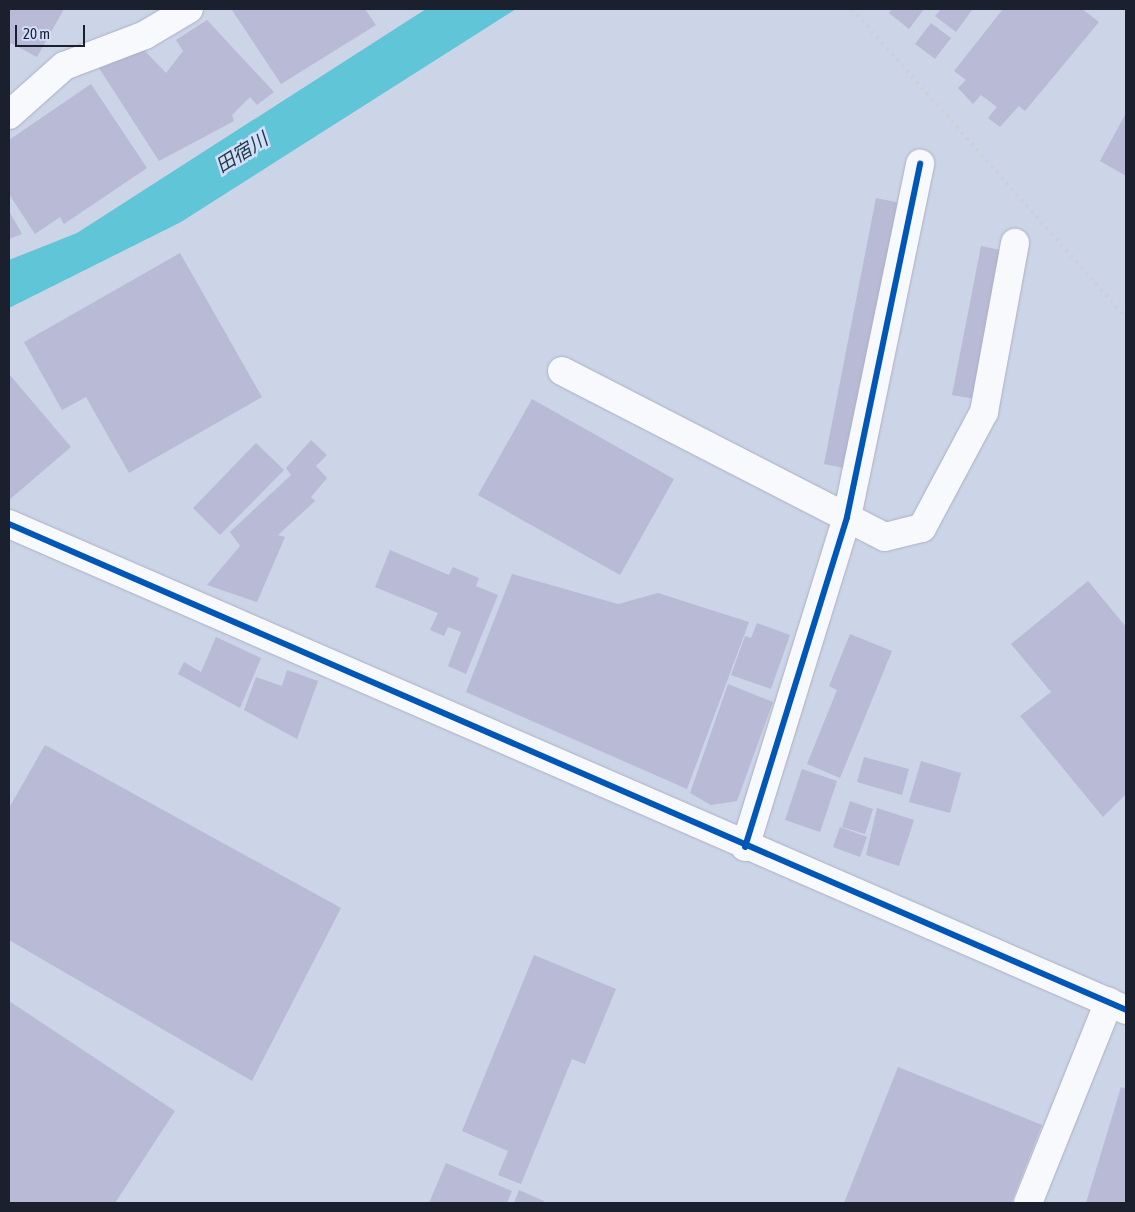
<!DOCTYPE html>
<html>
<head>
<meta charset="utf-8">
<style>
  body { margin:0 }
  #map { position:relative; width:1135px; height:1212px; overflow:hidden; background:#ccd4e8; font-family:"Asap Condensed","Noto Sans JP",sans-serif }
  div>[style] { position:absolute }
  .water>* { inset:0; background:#60c5d6 }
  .building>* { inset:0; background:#b8bad6 }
  .roads { filter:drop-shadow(0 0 1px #aab1c0) drop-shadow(0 0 1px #aab1c0) }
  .minor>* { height:28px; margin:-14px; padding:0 14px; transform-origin:14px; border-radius:14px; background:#f7f9fc }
  .rail>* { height:4px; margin-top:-2px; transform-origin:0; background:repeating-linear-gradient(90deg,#cccfd4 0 2.5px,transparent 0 7.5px) }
  .cycleway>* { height:6px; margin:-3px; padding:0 3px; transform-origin:3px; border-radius:3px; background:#0057b8 }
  span { translate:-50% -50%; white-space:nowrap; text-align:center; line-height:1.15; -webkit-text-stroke:5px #d1ddfa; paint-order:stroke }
  .water-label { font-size:19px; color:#1e3b3e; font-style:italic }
  .frame { position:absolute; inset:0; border:10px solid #1a202d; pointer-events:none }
  .scale { position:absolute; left:15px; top:25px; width:70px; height:22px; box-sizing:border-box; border:2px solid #1a202d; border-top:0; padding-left:6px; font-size:15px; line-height:18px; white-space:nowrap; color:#1a202d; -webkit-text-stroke:4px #d1ddfa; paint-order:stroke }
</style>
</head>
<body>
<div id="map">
  <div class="water">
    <div style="clip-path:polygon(426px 9px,516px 9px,181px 222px,9px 308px,9px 260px,77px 233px)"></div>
  </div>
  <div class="building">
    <div style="clip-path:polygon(9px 9px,64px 9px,37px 57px,11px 43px,9px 47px)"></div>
    <div style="clip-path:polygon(235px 9px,365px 9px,376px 25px,281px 84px,232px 10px)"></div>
    <div style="clip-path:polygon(892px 9px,924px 9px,909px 29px,889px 13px)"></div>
    <div style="clip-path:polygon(941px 9px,970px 9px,972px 10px,956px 32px,935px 16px)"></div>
    <div style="clip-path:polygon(1003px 9px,1082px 9px,1099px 22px,1025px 111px,1019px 106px,1000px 127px,988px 118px,997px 107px,981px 95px,973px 104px,958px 88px,966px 80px,954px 71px)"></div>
    <div style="clip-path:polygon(207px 20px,274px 92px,257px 105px,250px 97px,232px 115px,234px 121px,159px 161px,99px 68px,144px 50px,166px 73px,183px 51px,176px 40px)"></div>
    <div style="clip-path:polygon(931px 23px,951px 38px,935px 59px,915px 44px)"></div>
    <div style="clip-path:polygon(91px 84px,147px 168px,64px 224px,60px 217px,35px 234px,9px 194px,9px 140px)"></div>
    <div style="clip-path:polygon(1126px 113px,1126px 176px,1100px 161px)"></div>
    <div style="clip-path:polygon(876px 198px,905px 204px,853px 470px,824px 464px)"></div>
    <div style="clip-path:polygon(9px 211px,22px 234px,9px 239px)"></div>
    <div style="clip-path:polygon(981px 246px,1010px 252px,981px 400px,952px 395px)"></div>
    <div style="clip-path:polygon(180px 253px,262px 397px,129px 473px,86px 397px,62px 410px,24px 342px)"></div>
    <div style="clip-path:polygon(9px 374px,71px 447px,9px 500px)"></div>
    <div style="clip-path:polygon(532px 399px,674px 479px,620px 575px,478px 495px)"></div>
    <div style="clip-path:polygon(311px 440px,327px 455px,316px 466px,327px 478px,311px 497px,315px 501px,278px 535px,285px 537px,257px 602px,207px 585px,240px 546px,230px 532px,291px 475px,286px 468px)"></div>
    <div style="clip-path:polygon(256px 443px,284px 470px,220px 535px,193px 508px)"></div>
    <div style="clip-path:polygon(390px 550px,449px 575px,453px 567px,479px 578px,476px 586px,498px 595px,466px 674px,448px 666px,461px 632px,448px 627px,444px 636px,430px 630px,438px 613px,375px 587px)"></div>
    <div style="clip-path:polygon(512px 574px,618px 604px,658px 593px,749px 622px,687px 789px,466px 692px)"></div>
    <div style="clip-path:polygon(1088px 581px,1126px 627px,1126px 794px,1103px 817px,1020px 716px,1051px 692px,1011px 644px)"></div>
    <div style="clip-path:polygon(757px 623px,790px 635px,771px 689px,731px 675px,745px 636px,751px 638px)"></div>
    <div style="clip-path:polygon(850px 634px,892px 651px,840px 778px,807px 764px,837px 690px,829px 686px)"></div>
    <div style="clip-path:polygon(216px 637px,261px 658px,240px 708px,178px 674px,184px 662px,201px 672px)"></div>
    <div style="clip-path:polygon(287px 670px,318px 681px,297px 739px,244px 710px,256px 677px,282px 686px)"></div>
    <div style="clip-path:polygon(728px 684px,773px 702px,737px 801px,711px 805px,690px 793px)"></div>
    <div style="clip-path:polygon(45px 745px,341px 908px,252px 1081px,9px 940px,9px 808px)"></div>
    <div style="clip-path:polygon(864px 757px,909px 769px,902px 795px,857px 782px)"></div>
    <div style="clip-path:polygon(921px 761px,961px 773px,950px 813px,909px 802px)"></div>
    <div style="clip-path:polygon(802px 769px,837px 781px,820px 832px,785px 820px)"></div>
    <div style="clip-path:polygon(850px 801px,873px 809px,865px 834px,842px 827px)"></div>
    <div style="clip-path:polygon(877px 808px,914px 820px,899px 866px,866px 855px)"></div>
    <div style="clip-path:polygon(840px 827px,867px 837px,860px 857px,833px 847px)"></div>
    <div style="clip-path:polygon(534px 955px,616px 989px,585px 1064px,572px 1059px,521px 1184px,498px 1175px,508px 1151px,462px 1131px)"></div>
    <div style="clip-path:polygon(9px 1001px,175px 1111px,115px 1203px,9px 1203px)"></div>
    <div style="clip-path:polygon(898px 1067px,1042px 1125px,1011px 1203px,844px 1203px)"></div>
    <div style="clip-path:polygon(1121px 1087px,1126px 1089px,1126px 1203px,1086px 1203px)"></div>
    <div style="clip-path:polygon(446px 1163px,512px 1191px,507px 1203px,429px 1203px)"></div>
    <div style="clip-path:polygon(519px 1190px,544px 1201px,543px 1203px,514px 1203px)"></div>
  </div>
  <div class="roads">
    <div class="minor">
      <div style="left:9px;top:115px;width:74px;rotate:-41.7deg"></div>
      <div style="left:64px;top:66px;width:87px;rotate:-20.9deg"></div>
      <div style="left:145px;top:35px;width:51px;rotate:-30.6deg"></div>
      <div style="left:562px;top:371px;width:363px;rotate:27.2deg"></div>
      <div style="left:885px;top:537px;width:38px;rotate:-14deg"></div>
      <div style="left:922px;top:528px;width:132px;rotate:-61.9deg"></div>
      <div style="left:984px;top:412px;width:172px;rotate:-79.6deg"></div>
      <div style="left:9px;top:524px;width:1218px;rotate:23.51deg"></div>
      <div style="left:745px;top:847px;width:345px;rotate:-72.8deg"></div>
      <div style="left:847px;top:517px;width:361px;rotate:-78.3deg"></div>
      <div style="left:1028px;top:1203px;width:217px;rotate:-68.1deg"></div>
    </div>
  </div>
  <div class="rail">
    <div style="left:852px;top:9px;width:413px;rotate:48.4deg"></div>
  </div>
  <div class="cycleway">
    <div style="left:9px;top:524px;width:1218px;rotate:23.51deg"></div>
    <div style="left:745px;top:847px;width:345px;rotate:-72.8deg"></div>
    <div style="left:847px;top:517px;width:361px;rotate:-78.3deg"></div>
  </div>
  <div class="water-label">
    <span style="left:242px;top:153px;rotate:-32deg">田宿川</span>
  </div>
  <div class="frame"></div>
  <div class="scale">20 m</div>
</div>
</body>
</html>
